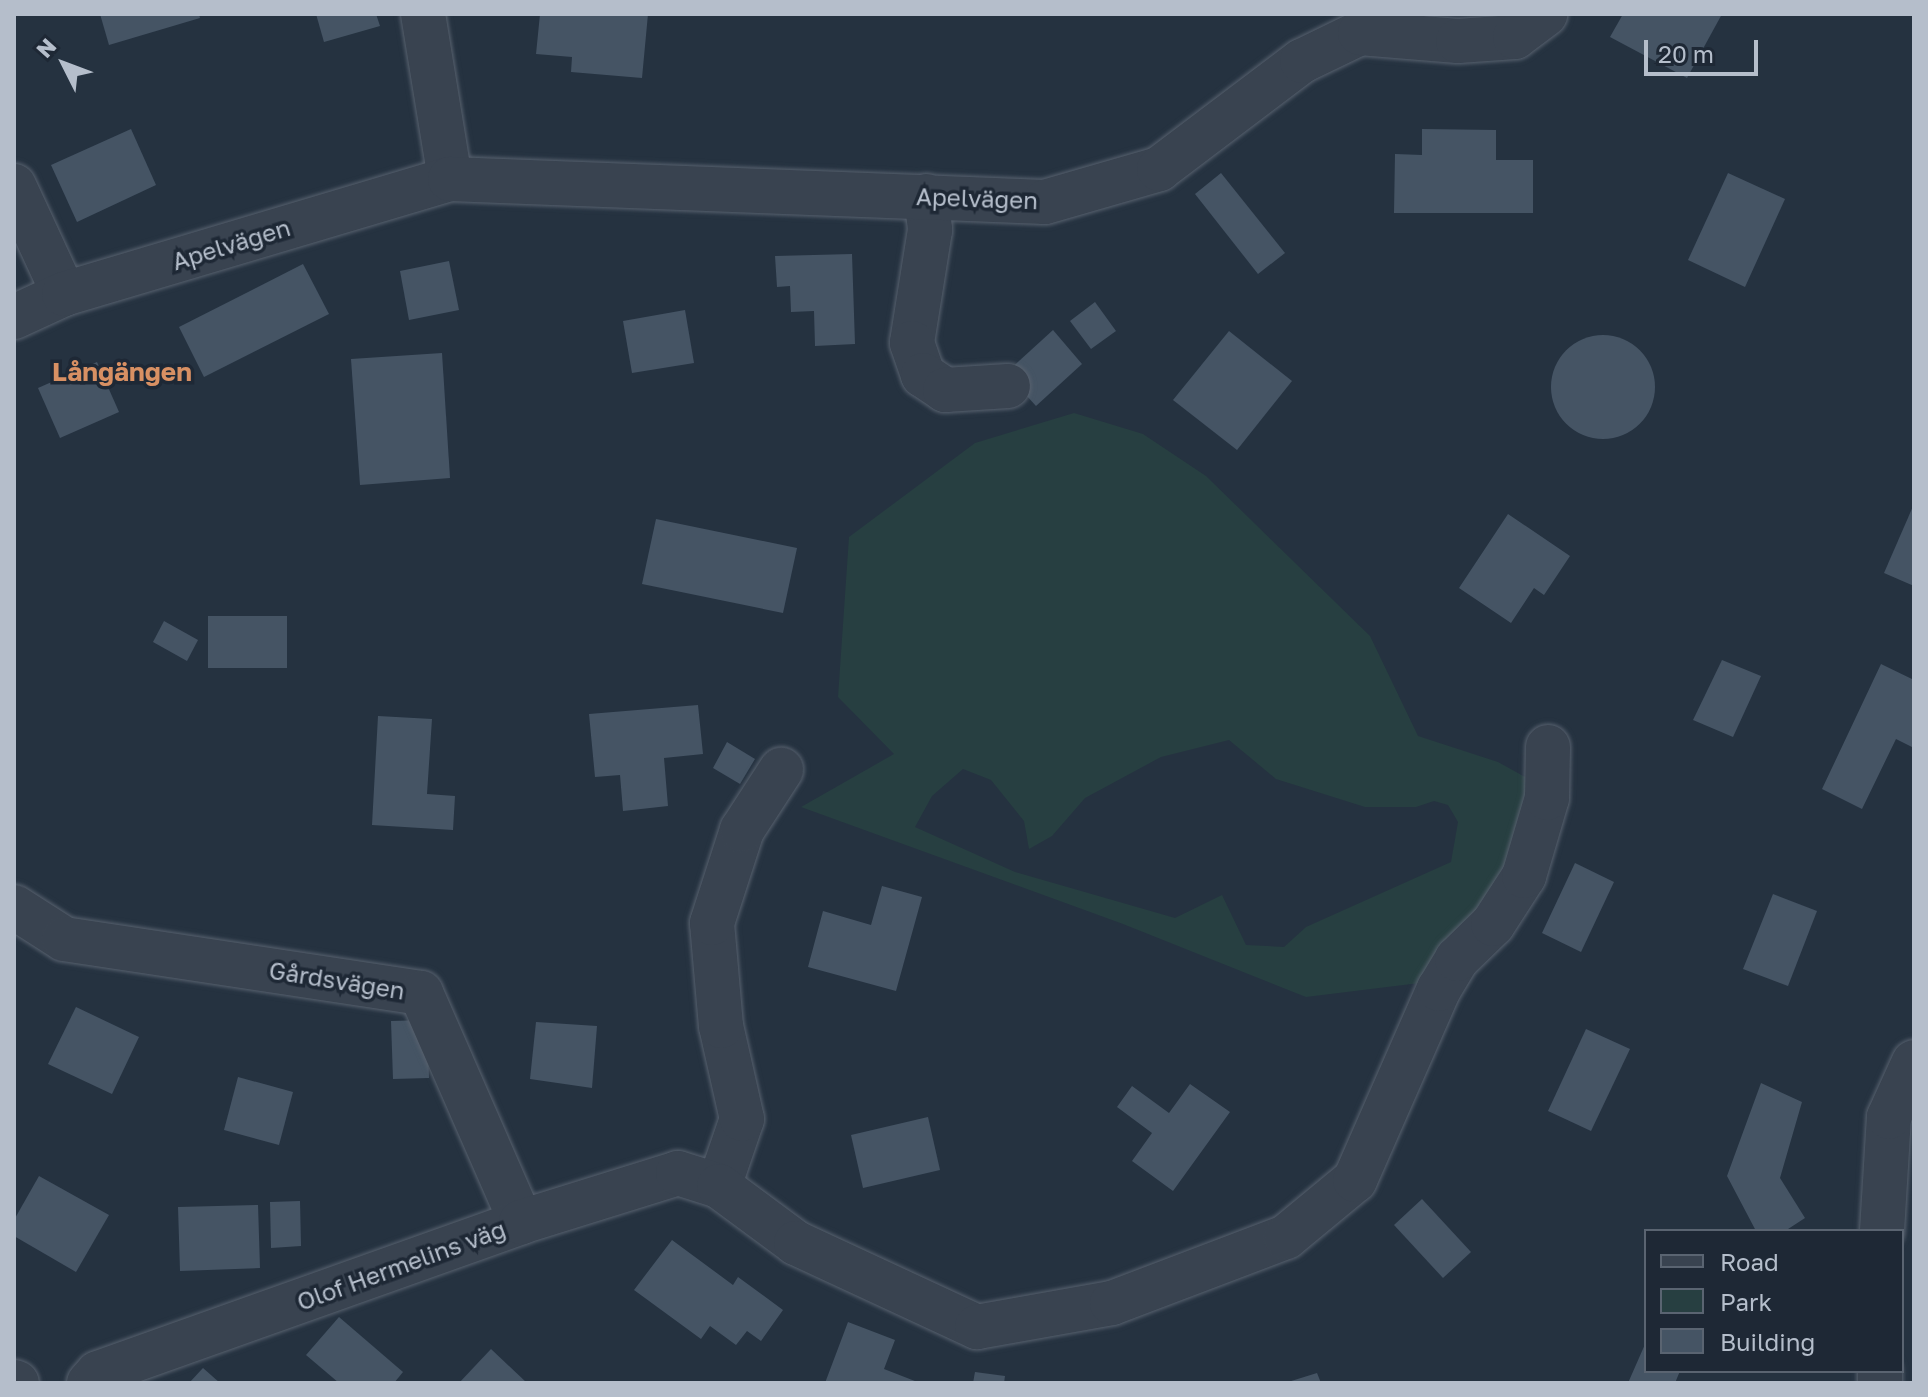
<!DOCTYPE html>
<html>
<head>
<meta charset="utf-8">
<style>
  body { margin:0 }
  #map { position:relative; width:1928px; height:1397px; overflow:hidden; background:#253240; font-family:"Golos Text",sans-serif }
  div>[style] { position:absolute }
  .green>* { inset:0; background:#273f41 }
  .building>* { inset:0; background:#455464 }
  .round { border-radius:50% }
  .roads { filter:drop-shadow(0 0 2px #57616e) drop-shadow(0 0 2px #57616e) }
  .minor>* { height:44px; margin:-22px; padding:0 22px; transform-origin:22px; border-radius:22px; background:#394350 }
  span { translate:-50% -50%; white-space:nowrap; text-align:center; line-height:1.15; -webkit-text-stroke:7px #1e2835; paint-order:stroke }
  .street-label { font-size:24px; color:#b5becb }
  .neighbourhood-label { font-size:26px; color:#d89063; font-weight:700 }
  .frame { position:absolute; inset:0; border:16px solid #b5becb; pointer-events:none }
  .legend { position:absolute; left:1644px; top:1229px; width:260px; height:144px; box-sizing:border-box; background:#1e2835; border:2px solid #5a6471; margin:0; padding:10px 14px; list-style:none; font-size:24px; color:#b5becb }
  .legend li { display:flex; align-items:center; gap:16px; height:40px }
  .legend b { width:40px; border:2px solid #5a6471 }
  .north { position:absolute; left:24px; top:24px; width:80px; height:80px; -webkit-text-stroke:6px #1e2835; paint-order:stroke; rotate:312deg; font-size:22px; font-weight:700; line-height:32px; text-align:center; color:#b5becb }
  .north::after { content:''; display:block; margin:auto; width:28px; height:36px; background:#b5becb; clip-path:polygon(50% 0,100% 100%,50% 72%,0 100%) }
  .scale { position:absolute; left:1644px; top:40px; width:114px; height:36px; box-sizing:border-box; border:4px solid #b5becb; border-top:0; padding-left:10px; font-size:24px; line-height:28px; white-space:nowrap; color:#b5becb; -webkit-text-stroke:6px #1e2835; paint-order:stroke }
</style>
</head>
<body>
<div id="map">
  <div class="green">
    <div style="clip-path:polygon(evenodd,1074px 413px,1143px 434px,1206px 476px,1370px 636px,1418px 736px,1498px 762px,1536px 783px,1527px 847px,1444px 980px,1306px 997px,1123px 924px,801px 807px,894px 754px,838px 697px,849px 537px,975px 443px,1074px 413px,1229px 740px,1276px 779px,1365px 807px,1416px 807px,1434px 801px,1448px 805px,1458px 822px,1451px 862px,1306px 927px,1284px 947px,1246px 945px,1222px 895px,1175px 918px,1015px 872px,915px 827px,932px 796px,963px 769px,991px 780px,1024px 821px,1029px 849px,1052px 836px,1085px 798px,1161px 757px,1229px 740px)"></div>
  </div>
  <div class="building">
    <div style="clip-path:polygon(100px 14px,199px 14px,200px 18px,109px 45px)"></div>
    <div style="clip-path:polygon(316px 14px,376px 14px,380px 26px,324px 42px)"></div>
    <div style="clip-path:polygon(540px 14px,648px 14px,642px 78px,571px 72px,572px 57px,536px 54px)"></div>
    <div style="clip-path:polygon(1623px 14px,1722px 14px,1687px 78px,1610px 37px)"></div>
    <div style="clip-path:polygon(131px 129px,156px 185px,77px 222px,51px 165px)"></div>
    <div style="clip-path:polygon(1422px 129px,1496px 130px,1496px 160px,1533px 160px,1533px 213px,1394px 213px,1395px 154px,1422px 155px)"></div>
    <div style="clip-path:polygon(1221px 173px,1285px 253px,1258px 274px,1195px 194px)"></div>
    <div style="clip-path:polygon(1728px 173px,1785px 199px,1745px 287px,1688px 260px)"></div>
    <div style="clip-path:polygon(852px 254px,855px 344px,815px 346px,814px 311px,791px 312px,790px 286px,777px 287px,775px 256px)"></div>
    <div style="clip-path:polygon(449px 261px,459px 310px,409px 320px,400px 271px)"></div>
    <div style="clip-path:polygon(303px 264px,329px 314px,204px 377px,179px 327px)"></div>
    <div style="clip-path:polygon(1095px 302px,1116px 331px,1091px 349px,1070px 321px)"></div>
    <div style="clip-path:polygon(685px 310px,694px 363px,632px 373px,623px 321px)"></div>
    <div style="clip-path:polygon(1053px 330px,1082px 364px,1036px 406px,1006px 373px)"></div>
    <div style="clip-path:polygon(1229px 331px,1292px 381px,1237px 450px,1173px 400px)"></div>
    <div class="round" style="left:1551px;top:335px;width:104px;height:104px"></div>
    <div style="clip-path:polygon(442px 353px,450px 478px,360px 485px,351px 359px)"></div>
    <div style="clip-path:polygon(97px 362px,119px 412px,60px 438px,38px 388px)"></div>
    <div style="clip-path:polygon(1914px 504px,1914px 586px,1884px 573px)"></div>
    <div style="clip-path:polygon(1508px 514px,1570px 556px,1544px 595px,1534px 588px,1511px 623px,1459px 588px)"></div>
    <div style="clip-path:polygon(656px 519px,797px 548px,783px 613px,642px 584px)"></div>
    <div style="clip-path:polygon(208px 616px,287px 616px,287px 668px,208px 668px)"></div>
    <div style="clip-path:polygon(164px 621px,198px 640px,187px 661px,153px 642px)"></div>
    <div style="clip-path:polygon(1722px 660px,1761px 676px,1733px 737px,1693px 720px)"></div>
    <div style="clip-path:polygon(1881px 664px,1914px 680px,1914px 748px,1896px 739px,1862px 809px,1822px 789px)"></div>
    <div style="clip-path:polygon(698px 705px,703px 754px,664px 758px,668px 806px,623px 811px,620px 775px,595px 777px,589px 714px)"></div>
    <div style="clip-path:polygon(378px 716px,432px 719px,427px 794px,455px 796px,453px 830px,372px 825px)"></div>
    <div style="clip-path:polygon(727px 742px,755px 759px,740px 784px,713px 768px)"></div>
    <div style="clip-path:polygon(1575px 863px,1614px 882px,1581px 952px,1542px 933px)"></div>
    <div style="clip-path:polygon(882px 886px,922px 897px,896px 991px,808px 967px,823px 911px,871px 925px)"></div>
    <div style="clip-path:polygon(1773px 894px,1817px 911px,1788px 986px,1743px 969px)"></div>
    <div style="clip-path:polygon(76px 1007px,139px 1037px,112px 1094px,48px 1064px)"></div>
    <div style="clip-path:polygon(427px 1020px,429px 1078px,393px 1079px,391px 1021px)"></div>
    <div style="clip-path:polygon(536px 1022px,597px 1026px,592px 1088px,530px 1079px)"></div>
    <div style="clip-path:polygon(1586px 1029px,1630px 1049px,1591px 1131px,1548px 1111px)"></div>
    <div style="clip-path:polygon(238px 1077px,293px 1092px,279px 1145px,224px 1130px)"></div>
    <div style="clip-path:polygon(1761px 1083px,1802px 1102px,1780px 1178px,1805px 1218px,1785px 1231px,1756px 1231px,1727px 1176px)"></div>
    <div style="clip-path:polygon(1190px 1084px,1230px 1112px,1173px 1191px,1132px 1161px,1152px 1133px,1117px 1107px,1132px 1086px,1169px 1113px)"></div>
    <div style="clip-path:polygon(928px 1117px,940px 1170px,863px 1188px,851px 1135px)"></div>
    <div style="clip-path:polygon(39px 1176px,109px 1215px,76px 1272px,14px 1236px,14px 1220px)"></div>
    <div style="clip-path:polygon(1422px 1199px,1471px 1252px,1443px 1278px,1394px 1225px)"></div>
    <div style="clip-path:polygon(300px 1201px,301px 1246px,271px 1248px,270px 1202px)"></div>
    <div style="clip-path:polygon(258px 1205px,260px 1268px,180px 1271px,178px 1207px)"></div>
    <div style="clip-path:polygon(672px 1240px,733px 1285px,738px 1277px,783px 1310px,761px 1341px,747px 1331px,736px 1345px,710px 1326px,701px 1339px,634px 1290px)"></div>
    <div style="clip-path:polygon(339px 1317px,403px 1372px,394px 1383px,339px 1383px,306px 1355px)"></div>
    <div style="clip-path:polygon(848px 1322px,895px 1340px,884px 1369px,920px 1383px,825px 1383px)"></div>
    <div style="clip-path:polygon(1646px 1342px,1646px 1371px,1680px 1371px,1675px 1383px,1628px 1383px)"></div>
    <div style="clip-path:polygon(491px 1349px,527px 1383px,459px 1383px)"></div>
    <div style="clip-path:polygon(203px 1368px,220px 1383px,189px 1383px)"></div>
    <div style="clip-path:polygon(975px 1372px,1005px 1376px,1004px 1383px,973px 1383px)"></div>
    <div style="clip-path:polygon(1317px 1373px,1321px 1383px,1288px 1383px,1288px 1382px)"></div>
  </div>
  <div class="roads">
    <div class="minor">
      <div style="left:423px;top:14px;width:167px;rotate:80.7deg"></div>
      <div style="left:14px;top:186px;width:119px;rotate:65.2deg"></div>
      <div style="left:926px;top:196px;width:34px;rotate:83deg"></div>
      <div style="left:930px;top:230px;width:114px;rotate:99.1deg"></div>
      <div style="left:912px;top:343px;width:34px;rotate:71deg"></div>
      <div style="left:923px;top:375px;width:27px;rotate:34deg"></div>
      <div style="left:945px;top:390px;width:63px;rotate:-3.6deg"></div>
      <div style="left:14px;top:317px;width:55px;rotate:-24.7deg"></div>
      <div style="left:64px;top:294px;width:403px;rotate:-16.6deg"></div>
      <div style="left:450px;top:179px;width:595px;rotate:2.21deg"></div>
      <div style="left:1045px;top:202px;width:119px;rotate:-16.1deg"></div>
      <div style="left:1159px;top:169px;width:179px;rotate:-37.1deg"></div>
      <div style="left:1302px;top:61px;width:64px;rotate:-25.8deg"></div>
      <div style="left:1360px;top:33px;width:98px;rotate:4.7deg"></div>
      <div style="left:1458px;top:41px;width:57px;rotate:-4deg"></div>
      <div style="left:1515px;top:37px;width:38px;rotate:-37deg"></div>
      <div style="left:14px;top:907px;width:59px;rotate:32.6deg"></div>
      <div style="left:64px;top:939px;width:361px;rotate:8.6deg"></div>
      <div style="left:421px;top:993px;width:250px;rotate:66.4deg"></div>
      <div style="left:719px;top:1186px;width:71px;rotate:-71.1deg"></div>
      <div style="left:742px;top:1119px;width:95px;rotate:-102.7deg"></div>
      <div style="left:721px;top:1026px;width:103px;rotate:-95deg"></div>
      <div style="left:712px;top:923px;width:98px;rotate:-72.1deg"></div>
      <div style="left:742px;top:830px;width:72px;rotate:-57deg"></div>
      <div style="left:1882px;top:1231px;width:114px;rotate:-86.5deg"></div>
      <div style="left:1889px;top:1117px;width:60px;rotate:-65.6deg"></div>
      <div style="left:14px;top:1382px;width:3px;rotate:18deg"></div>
      <div style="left:89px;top:1383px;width:13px;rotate:-48deg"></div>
      <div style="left:98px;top:1373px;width:449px;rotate:-19.6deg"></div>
      <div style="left:521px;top:1222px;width:164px;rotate:-17.3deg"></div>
      <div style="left:678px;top:1173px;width:43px;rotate:17.6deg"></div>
      <div style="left:719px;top:1186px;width:96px;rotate:36.5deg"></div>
      <div style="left:796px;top:1243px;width:200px;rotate:24.9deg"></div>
      <div style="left:977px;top:1327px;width:137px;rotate:-10.1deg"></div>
      <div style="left:1112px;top:1303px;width:186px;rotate:-20.8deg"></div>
      <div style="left:1286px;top:1237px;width:89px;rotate:-39.6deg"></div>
      <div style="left:1355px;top:1180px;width:209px;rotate:-66.3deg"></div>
      <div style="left:1439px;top:989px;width:35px;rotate:-59deg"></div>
      <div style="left:1457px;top:959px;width:50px;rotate:-44.2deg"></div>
      <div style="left:1493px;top:924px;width:57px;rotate:-57.1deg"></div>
      <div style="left:1524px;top:876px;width:81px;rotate:-73.6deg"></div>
      <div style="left:1547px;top:798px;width:51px;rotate:-88.9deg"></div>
      <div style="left:1880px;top:1383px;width:12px;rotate:-90deg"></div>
    </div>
  </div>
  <div class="street-label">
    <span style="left:977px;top:198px;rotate:2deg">Apelvägen</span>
    <span style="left:231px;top:244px;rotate:-17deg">Apelvägen</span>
    <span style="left:337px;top:980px;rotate:9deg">Gårdsvägen</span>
    <span style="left:401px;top:1265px;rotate:-20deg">Olof Hermelins väg</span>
  </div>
  <div class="neighbourhood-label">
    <span style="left:122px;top:372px">Långängen</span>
  </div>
  <div class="frame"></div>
  <ul class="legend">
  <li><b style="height:10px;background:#394350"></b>Road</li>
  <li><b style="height:22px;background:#273f41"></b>Park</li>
  <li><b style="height:22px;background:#455464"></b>Building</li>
  </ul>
  <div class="north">N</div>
  <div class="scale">20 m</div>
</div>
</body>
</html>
